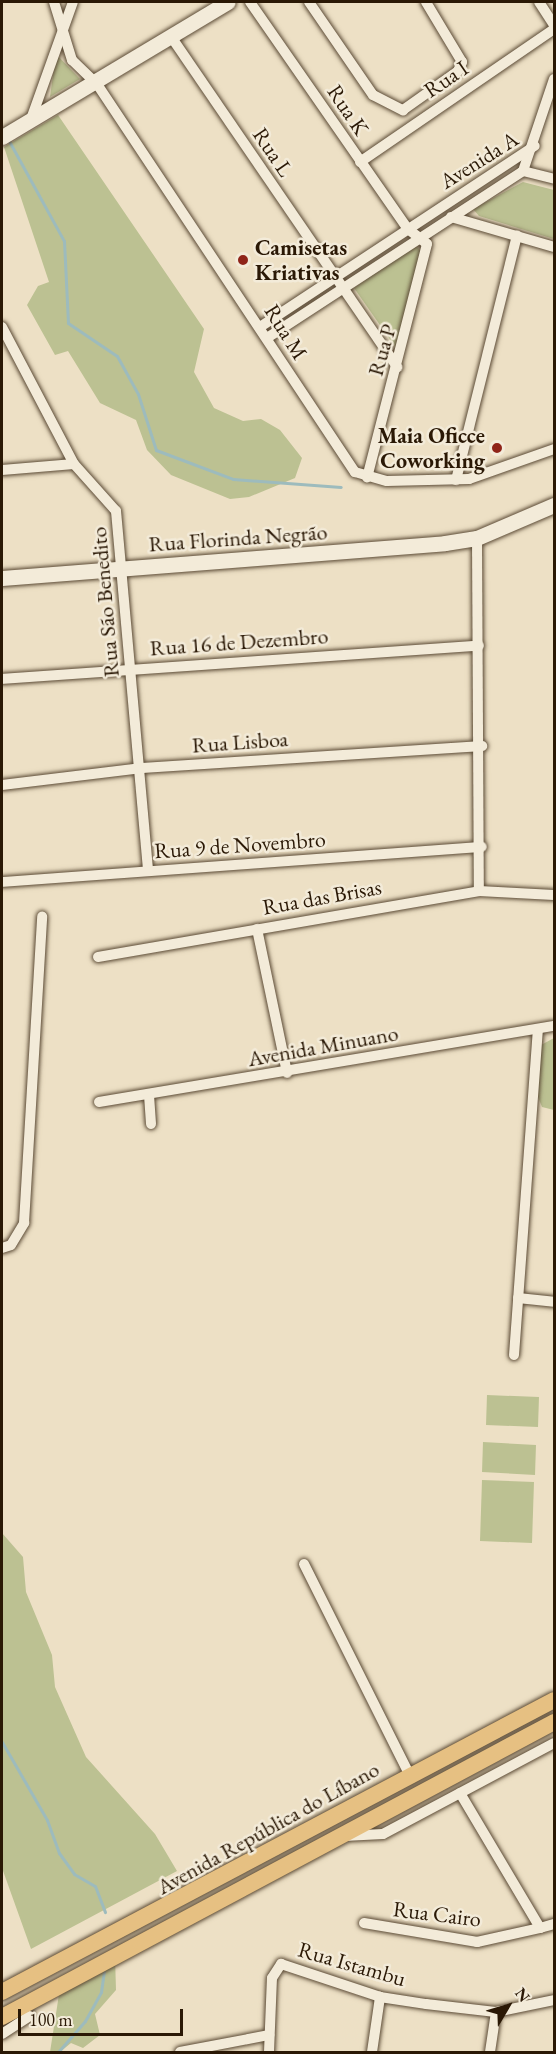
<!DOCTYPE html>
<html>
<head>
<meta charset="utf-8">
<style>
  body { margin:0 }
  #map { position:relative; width:556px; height:2054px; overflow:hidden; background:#ede0c5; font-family:"EB Garamond",serif }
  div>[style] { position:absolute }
  .green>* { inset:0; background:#bcc192 }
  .stream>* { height:3px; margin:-1.5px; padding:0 1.5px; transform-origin:1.5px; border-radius:1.5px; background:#9dbbbd }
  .roads { filter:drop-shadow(0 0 2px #5b4a35) drop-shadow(0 0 2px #5b4a35) }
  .street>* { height:10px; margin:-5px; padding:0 5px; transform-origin:5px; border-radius:5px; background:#f3ebd9 }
  .secondary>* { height:15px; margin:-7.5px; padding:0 7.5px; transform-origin:7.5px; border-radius:7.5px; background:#f3ebd9 }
  .primary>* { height:16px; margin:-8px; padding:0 8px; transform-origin:8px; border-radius:8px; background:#e6c082 }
  .dots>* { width:16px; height:16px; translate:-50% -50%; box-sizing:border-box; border:3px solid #f3ebd9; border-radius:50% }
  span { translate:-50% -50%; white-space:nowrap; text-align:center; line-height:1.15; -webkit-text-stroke:5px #f3ebd9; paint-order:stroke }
  .street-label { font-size:22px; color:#2a1805 }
  .poi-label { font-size:22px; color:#2a1805; font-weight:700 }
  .left { translate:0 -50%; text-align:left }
  .right { translate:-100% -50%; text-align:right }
  .frame { position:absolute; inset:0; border:3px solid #2a1805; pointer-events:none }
  .north { position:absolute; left:478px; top:1976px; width:60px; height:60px; -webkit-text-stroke:4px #f3ebd9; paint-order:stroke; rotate:52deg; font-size:16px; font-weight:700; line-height:24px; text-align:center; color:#2a1805 }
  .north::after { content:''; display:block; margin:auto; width:21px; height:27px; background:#2a1805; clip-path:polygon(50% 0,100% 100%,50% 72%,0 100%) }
  .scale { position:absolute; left:18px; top:2009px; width:165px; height:27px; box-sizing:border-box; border:3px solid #2a1805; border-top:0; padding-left:8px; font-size:18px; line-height:21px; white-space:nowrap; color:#2a1805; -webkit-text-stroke:4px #f3ebd9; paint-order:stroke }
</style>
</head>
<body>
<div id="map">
  <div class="green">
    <div style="clip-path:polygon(56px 54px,80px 79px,50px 97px)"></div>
    <div style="clip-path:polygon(58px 115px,204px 329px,194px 372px,214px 408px,243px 421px,261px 419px,280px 430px,302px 458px,295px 478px,249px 497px,230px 499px,171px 475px,147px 450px,136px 420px,100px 403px,68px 351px,55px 355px,27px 305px,38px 286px,49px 282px,4px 147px)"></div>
    <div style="clip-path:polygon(523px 182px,554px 190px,554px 239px,479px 216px,473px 209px)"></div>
    <div style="clip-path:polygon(415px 245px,421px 251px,396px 348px,354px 288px)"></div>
    <div style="clip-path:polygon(554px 1038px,554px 1110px,542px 1107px,538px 1097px,541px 1045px)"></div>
    <div style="clip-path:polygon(487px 1395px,539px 1397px,538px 1427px,486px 1425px)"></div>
    <div style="clip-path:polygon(483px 1442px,536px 1445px,535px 1475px,482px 1472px)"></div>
    <div style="clip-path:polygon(482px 1480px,534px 1482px,532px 1543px,480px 1541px)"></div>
    <div style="clip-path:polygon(2px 1533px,23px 1557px,26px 1592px,52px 1655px,55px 1687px,86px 1757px,155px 1834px,177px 1871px,31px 1949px,2px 1868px)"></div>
    <div style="clip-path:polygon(115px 1956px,116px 1990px,95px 2014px,100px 2035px,83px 2048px,71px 2043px,60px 2052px,50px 2052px,60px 1988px)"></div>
  </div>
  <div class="stream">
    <div style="left:9px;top:141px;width:114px;rotate:61.2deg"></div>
    <div style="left:64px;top:241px;width:82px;rotate:87.2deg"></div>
    <div style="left:68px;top:323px;width:59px;rotate:34deg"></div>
    <div style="left:117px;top:356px;width:43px;rotate:61.1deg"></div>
    <div style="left:138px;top:394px;width:59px;rotate:72.2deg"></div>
    <div style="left:156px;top:450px;width:82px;rotate:20.6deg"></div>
    <div style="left:233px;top:479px;width:108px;rotate:4.2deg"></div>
    <div style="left:2px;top:1742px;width:90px;rotate:60deg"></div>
    <div style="left:47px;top:1820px;width:35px;rotate:70deg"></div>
    <div style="left:59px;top:1853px;width:26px;rotate:54deg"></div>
    <div style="left:74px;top:1874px;width:24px;rotate:30deg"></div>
    <div style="left:95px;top:1886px;width:28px;rotate:69deg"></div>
    <div style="left:58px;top:2052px;width:41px;rotate:-48.9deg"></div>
    <div style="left:85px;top:2021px;width:33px;rotate:-61deg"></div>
    <div style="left:101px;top:1992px;width:21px;rotate:-82deg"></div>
  </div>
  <div class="roads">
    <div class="street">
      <div style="left:54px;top:2px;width:61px;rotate:72.8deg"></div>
      <div style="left:72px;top:60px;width:35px;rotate:44deg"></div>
      <div style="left:97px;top:84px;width:466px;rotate:56.4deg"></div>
      <div style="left:355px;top:472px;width:33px;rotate:16deg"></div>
      <div style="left:387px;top:481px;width:82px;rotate:-1.4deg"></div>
      <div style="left:469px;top:479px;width:90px;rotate:-19.4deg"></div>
      <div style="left:250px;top:2px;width:277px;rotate:55.2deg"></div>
      <div style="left:408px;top:229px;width:24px;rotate:38deg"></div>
      <div style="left:427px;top:244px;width:241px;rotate:104.4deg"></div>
      <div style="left:309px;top:2px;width:113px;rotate:55.5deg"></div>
      <div style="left:373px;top:95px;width:34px;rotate:27deg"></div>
      <div style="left:403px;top:110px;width:67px;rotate:-35.3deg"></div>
      <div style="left:458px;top:71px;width:10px;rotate:-66deg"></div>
      <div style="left:462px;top:62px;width:70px;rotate:-121deg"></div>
      <div style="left:539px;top:2px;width:27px;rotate:57deg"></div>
      <div style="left:172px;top:38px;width:399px;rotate:55.6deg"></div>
      <div style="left:30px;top:122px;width:127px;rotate:-70.3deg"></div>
      <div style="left:360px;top:162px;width:235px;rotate:-34.4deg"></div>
      <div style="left:523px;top:171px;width:32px;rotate:14deg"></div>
      <div style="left:451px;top:217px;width:107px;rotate:16.2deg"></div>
      <div style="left:2px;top:327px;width:155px;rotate:62.3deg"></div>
      <div style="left:74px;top:464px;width:63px;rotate:48.2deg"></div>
      <div style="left:116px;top:511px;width:361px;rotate:84.9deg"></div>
      <div style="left:260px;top:327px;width:329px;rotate:-33.4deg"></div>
      <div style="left:267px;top:338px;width:306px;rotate:-33.1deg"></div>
      <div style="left:523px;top:171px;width:97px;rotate:-71.4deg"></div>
      <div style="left:2px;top:470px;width:72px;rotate:-4.8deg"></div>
      <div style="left:456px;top:480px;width:252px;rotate:-76deg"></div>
      <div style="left:477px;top:538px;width:353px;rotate:89.7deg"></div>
      <div style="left:2px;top:679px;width:478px;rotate:-4deg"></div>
      <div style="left:2px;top:785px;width:141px;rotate:-6.9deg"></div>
      <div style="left:142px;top:768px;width:341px;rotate:-3.7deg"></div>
      <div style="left:2px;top:882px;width:481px;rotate:-4.2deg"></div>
      <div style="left:257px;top:929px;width:147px;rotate:78.2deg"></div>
      <div style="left:98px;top:957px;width:387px;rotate:-9.8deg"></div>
      <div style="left:479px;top:891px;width:75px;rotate:3.1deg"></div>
      <div style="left:149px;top:1095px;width:29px;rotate:86deg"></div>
      <div style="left:99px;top:1102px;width:461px;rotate:-9.5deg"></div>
      <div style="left:2px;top:1248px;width:9px;rotate:-18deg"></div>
      <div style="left:11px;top:1245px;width:26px;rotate:-59deg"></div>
      <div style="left:24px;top:1223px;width:307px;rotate:-86.6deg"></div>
      <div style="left:518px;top:1298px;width:36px;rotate:6deg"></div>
      <div style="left:514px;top:1355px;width:327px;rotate:-85.8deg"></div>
      <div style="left:304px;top:1564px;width:237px;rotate:63.4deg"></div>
      <div style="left:460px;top:1793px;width:157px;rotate:59.3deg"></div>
      <div style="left:540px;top:1928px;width:15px;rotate:-16deg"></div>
      <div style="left:344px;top:1836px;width:39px;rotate:-3deg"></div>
      <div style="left:383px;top:1834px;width:194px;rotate:-28deg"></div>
      <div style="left:364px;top:1923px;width:115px;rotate:9.5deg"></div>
      <div style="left:477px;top:1942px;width:65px;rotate:-12.5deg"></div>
      <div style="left:2px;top:2034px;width:33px;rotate:-33deg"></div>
      <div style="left:180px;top:2052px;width:91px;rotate:-10.8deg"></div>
      <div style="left:269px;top:2052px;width:74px;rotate:-87.7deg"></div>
      <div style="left:272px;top:1978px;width:17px;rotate:-57deg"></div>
      <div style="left:281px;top:1964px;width:104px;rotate:18.4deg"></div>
      <div style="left:380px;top:1997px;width:47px;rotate:8.7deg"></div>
      <div style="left:426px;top:2004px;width:70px;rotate:6.5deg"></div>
      <div style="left:496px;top:2012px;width:59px;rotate:-11.7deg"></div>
      <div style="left:372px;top:2052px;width:56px;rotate:-81.7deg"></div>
      <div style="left:490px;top:2052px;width:40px;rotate:-81.5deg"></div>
    </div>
    <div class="secondary">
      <div style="left:2px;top:137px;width:263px;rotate:-30.9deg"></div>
      <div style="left:2px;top:578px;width:444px;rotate:-4.5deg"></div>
      <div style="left:445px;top:543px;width:32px;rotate:-9deg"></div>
      <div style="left:477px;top:538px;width:84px;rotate:-23.2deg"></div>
    </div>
    <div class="primary">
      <div style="left:2px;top:1992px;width:624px;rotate:-27.88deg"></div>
      <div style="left:2px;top:2017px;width:626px;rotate:-28.12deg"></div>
    </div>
  </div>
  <div class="dots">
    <div style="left:243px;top:260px;background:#8f2418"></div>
    <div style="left:497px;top:448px;background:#8f2418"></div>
  </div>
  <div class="street-label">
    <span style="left:446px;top:79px;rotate:-34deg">Rua I</span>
    <span style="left:348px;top:110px;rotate:56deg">Rua K</span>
    <span style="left:273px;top:152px;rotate:56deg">Rua L</span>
    <span style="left:479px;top:160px;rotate:-32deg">Avenida A</span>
    <span style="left:286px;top:332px;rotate:58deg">Rua M</span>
    <span style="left:382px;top:350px;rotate:-74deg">Rua P</span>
    <span style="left:238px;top:538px;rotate:-4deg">Rua Florinda Negrão</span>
    <span style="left:105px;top:602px;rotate:-95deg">Rua São Benedito</span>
    <span style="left:239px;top:642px;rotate:-4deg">Rua 16 de Dezembro</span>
    <span style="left:240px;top:742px;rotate:-4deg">Rua Lisboa</span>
    <span style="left:240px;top:845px;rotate:-4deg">Rua 9 de Novembro</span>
    <span style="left:322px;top:897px;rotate:-10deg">Rua das Brisas</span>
    <span style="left:323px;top:1046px;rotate:-10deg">Avenida Minuano</span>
    <span style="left:268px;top:1828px;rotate:-29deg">Avenida República do Líbano</span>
    <span style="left:437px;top:1914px;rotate:7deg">Rua Cairo</span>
    <span style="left:352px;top:1964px;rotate:16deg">Rua Istambu</span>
  </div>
  <div class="poi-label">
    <span class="left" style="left:255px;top:260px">Camisetas<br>Kriativas</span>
    <span class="right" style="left:485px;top:448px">Maia Oficce<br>Coworking</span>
  </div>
  <div class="frame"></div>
  <div class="north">N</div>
  <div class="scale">100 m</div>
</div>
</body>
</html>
